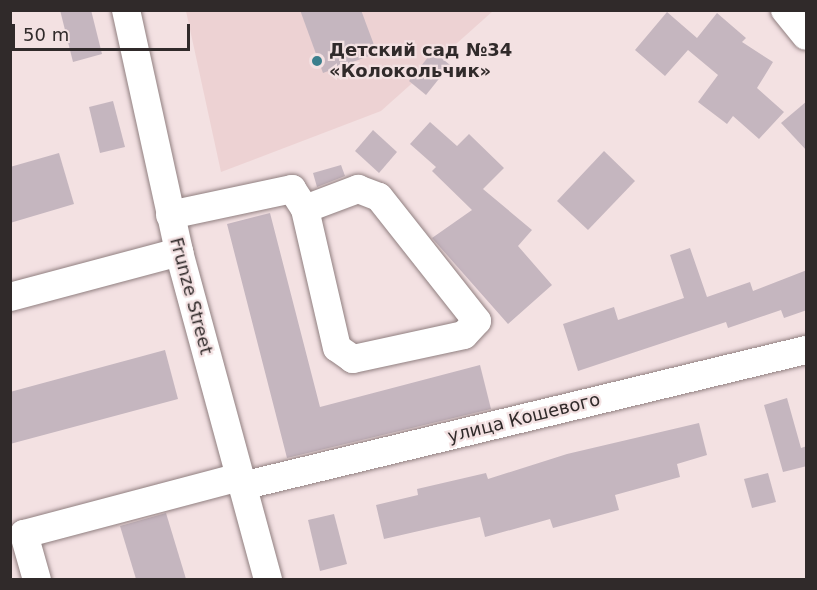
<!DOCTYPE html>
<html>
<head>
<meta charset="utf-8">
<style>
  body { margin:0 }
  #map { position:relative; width:817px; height:590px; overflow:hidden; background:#f3e1e2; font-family:"DejaVu Sans",sans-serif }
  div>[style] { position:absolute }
  .built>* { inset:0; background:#edd2d3 }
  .building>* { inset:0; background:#c5b6bf }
  .roads { filter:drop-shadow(0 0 2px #907f80) drop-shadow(0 0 2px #907f80) }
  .minor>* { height:28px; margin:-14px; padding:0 14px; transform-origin:14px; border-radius:14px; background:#fff }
  .dots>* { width:16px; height:16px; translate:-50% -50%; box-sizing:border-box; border:3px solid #f3e1e2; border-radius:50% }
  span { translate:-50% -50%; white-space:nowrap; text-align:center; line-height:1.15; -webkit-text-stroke:4.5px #f3e1e2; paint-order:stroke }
  .poi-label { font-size:18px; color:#302a2a; font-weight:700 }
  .left { translate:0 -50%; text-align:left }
  .street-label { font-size:18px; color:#302a2a }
  .frame { position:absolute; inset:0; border:12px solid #302a2a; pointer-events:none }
  .scale { position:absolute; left:12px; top:24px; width:178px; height:27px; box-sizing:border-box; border:3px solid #302a2a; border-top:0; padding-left:8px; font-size:18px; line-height:21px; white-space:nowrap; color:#302a2a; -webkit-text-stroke:4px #f3e1e2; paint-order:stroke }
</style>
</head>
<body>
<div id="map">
  <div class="built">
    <div style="clip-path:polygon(186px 11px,493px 11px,381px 111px,221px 172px)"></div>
  </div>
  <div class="building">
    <div style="clip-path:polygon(60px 10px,91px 10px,102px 54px,73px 62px)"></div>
    <div style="clip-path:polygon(300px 10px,361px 10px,377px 53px,323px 73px)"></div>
    <div style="clip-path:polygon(667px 12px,697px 38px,717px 13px,746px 38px,742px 42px,773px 62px,757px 88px,784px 112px,759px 139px,733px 116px,727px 124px,698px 102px,718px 75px,688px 50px,665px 76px,635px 50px)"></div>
    <div style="clip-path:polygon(433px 51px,450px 65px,426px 95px,409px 81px)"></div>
    <div style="clip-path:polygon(113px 101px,125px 147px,100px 153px,89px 107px)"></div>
    <div style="clip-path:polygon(807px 101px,807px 151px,781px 123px)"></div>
    <div style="clip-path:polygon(430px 122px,457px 146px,469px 134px,504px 168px,483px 189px,532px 230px,518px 246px,552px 285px,508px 324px,432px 238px,472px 210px,432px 171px,436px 167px,410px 144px)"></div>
    <div style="clip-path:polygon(373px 130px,397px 152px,379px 173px,355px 151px)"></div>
    <div style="clip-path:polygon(604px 151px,635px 181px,588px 230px,557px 201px)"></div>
    <div style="clip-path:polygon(59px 153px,74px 204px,10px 223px,10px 167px)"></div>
    <div style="clip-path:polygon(341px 165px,345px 176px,317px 187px,313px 173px)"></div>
    <div style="clip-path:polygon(270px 213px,320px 407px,480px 365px,491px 409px,287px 458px,227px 224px)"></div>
    <div style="clip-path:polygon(690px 248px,707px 297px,750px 282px,753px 291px,807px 270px,807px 310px,784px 318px,781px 310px,728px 328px,726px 322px,578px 371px,563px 324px,614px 307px,618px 320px,684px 298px,670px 255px)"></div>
    <div style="clip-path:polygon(165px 350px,178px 399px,10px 444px,10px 392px)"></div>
    <div style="clip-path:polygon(787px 398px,801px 448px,807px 446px,807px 466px,783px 472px,764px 405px)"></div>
    <div style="clip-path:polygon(699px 423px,707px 455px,677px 464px,680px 477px,615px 495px,619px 510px,553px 528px,550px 519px,485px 537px,480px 517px,384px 539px,376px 505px,418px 495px,417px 489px,486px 473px,488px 479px,567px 454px)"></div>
    <div style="clip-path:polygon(768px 473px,776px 502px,752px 508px,744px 479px)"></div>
    <div style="clip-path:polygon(166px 513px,186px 579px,136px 579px,120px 526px)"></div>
    <div style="clip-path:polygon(334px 514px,347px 564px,320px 571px,308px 520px)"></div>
  </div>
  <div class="roads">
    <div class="minor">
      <div style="left:126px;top:10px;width:248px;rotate:77.6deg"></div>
      <div style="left:179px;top:252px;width:340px;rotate:74.8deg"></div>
      <div style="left:785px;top:10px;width:33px;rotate:51deg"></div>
      <div style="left:358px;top:189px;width:22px;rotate:21deg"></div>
      <div style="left:379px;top:197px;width:158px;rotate:51.7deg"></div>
      <div style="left:477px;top:321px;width:19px;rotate:133deg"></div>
      <div style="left:464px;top:335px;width:114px;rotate:167.8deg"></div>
      <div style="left:353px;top:359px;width:19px;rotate:-145deg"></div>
      <div style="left:337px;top:348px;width:143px;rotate:-103deg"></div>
      <div style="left:305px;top:209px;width:57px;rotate:-20.7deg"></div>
      <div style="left:170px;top:215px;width:125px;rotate:-12deg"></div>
      <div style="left:292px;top:189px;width:24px;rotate:57deg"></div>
      <div style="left:10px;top:297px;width:175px;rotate:-14.9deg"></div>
      <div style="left:242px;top:486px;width:580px;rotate:-13.56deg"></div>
      <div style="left:37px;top:580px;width:48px;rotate:-105.8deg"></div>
      <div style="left:24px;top:534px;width:222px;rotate:-14.8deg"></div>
    </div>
  </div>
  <div class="dots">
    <div style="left:317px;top:61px;background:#3b7f8d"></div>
  </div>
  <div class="poi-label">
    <span class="left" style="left:329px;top:61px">Детский сад №34<br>«Колокольчик»</span>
  </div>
  <div class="street-label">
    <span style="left:191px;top:296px;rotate:75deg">Frunze Street</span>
    <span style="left:524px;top:418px;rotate:-14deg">улица Кошевого</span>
  </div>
  <div class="frame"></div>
  <div class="scale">50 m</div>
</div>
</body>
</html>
